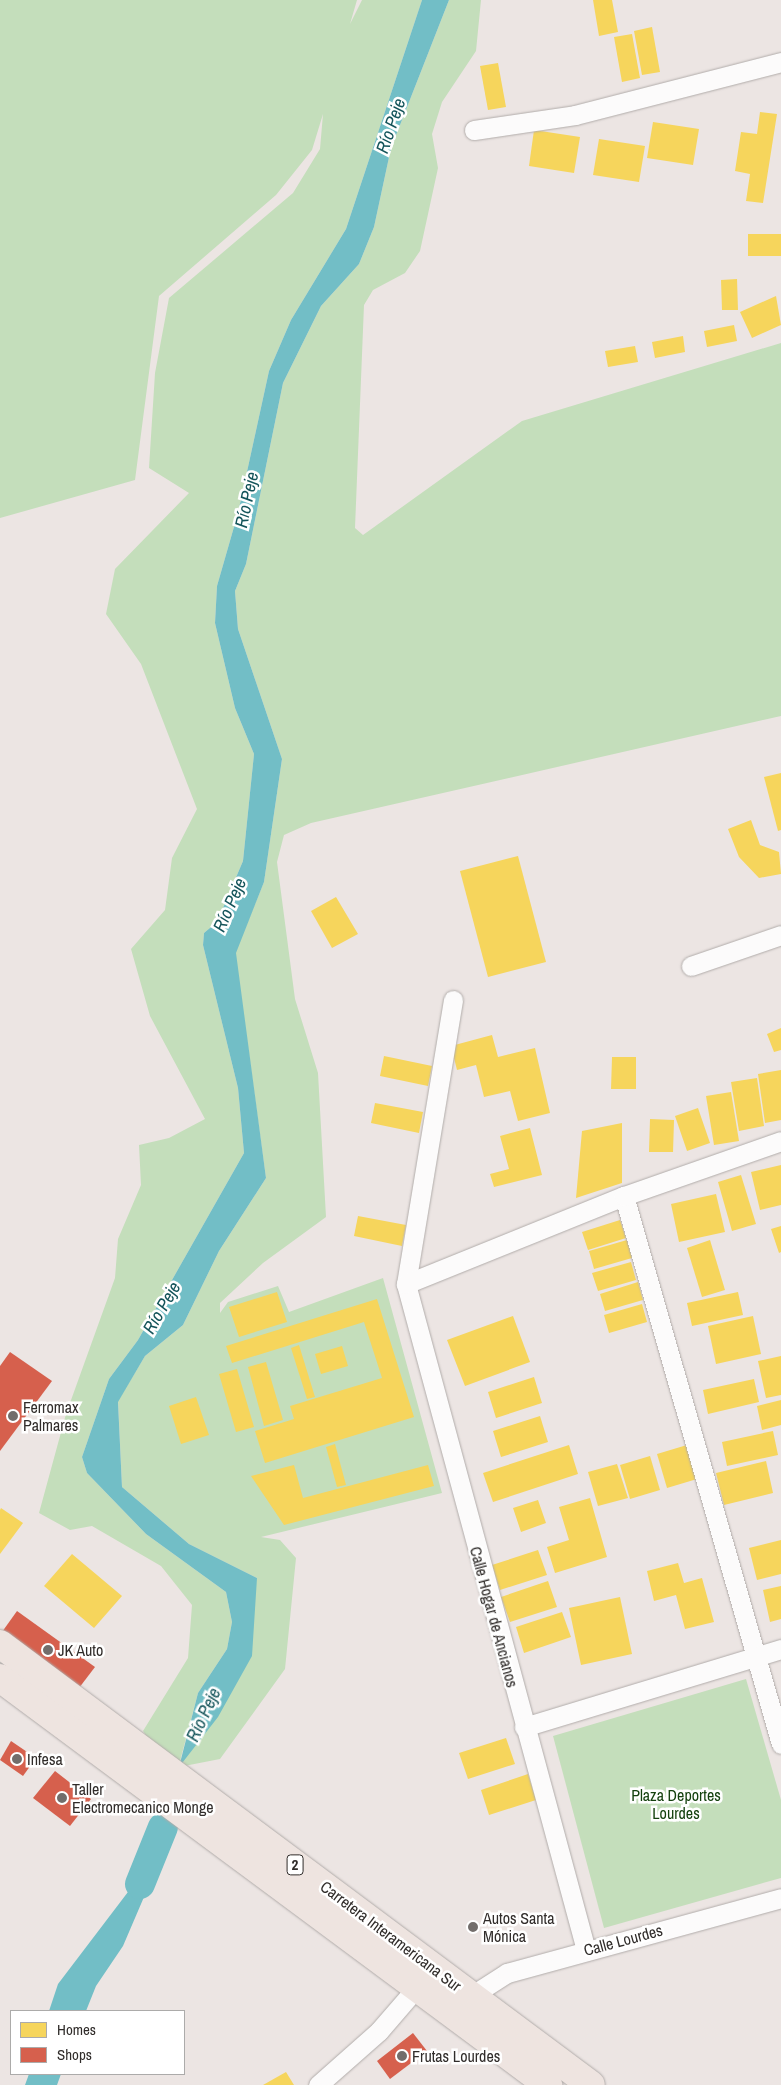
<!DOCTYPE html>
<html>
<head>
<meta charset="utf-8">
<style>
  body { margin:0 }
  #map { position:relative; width:781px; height:2085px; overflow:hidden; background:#ece5e3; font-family:"Archivo Narrow",sans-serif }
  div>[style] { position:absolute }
  .green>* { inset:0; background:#c4debb }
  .water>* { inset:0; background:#72bec6 }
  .homes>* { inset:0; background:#f6d55c }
  .shops>* { inset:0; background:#d6604d }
  .river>* { height:30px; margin:-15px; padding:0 15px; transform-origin:15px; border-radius:15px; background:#72bec6 }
  .roads { filter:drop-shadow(0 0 1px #b1acaa) drop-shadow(0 0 1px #b1acaa) }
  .minor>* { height:19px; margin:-9.5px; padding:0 9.5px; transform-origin:9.5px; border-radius:9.5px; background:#fcfbfb }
  .trunk>* { height:28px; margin:-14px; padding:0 14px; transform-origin:14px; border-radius:14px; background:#eee4e0 }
  .dots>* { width:14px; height:14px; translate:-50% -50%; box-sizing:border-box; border:2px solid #fff; border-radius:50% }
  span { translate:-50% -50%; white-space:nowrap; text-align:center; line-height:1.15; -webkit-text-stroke:5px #fff; paint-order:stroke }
  .shield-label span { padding:1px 4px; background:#fff; border:1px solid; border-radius:4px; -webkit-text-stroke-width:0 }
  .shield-label { font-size:15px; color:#302c2a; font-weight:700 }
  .poi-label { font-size:16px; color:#302c2a }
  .left { translate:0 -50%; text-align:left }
  .street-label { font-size:16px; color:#302c2a }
  .park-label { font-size:16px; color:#14410e }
  .water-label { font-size:18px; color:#14545a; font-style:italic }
  .legend { position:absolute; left:10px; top:2010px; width:175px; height:65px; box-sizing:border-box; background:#fff; border:1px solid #acabaa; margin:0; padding:6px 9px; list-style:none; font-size:15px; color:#302c2a }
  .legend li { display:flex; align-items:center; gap:10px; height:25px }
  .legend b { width:25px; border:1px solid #acabaa }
</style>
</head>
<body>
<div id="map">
  <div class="green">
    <div style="clip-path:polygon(0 0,357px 0,350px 24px,362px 0,422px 0,346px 229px,291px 320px,269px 371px,238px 513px,217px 586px,215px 623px,235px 708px,254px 754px,243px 861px,217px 922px,204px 933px,203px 945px,238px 1088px,244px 1153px,138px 1340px,109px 1379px,82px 1457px,87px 1473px,146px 1534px,226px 1592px,232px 1622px,227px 1649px,198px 1693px,179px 1765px,257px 1578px,189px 1544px,122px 1487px,118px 1401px,145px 1356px,183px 1325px,219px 1251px,266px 1178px,235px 953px,264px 882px,282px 759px,238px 629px,235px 591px,246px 564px,283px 383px,321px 306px,359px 264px,374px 227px,391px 148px,449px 0,481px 0,476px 51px,442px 102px,432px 134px,438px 168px,420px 251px,405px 273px,373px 290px,364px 305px,355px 528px,363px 535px,522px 421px,781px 343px,781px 716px,311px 823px,284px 835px,277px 862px,295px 999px,318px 1073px,326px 1217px,263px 1263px,220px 1303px,220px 1313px,228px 1302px,278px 1286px,289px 1312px,383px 1278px,442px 1493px,261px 1537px,280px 1540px,296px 1558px,285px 1669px,220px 1759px,179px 1767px,156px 1751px,143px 1731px,188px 1658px,192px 1605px,161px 1566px,92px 1526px,70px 1530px,39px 1513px,66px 1414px,115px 1278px,118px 1239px,141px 1185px,139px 1145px,169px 1138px,205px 1119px,150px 1016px,131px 949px,165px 910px,172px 858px,197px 809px,141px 664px,106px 614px,115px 569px,189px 493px,149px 468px,155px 373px,169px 298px,293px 193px,320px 149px,323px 114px,312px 150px,276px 195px,159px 296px,135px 480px,0 518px)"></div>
    <div style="clip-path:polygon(746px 1679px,781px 1800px,781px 1878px,604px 1928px,553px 1736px)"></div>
  </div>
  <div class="water">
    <div style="clip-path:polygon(422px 0,449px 0,391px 148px,374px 227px,359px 264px,321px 306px,283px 383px,246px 564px,235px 591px,238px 629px,282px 759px,264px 882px,236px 953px,266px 1178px,219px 1251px,183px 1325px,145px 1356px,118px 1402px,122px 1487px,189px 1544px,257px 1578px,252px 1656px,218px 1717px,179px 1767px,198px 1693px,227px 1649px,232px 1622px,226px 1592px,146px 1534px,87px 1473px,82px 1457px,109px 1379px,138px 1340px,244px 1153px,238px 1088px,203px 945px,204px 933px,217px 922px,243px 861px,254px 754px,235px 708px,215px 623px,217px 586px,238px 513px,269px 371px,291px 320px,346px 229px)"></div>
    <div style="clip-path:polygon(158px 1847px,156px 1869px,123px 1946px,96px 1986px,86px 2011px,49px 2011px,58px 1984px,131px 1888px,140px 1858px)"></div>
    <div style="clip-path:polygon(29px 2074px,61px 2074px,57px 2085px,25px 2085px)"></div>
  </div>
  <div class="homes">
    <div style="clip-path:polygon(593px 0,612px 0,618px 32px,599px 36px)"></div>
    <div style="clip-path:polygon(652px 27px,660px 72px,642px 75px,634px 31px)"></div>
    <div style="clip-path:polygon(632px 34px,640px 78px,622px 82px,614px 37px)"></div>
    <div style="clip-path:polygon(498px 63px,506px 107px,488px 110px,480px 66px)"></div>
    <div style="clip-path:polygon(760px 112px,777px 114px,763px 203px,746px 201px,750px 174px,735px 171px,741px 132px,757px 134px)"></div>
    <div style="clip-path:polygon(653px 122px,699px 129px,693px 165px,647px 158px)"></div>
    <div style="clip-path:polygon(534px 130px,580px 137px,574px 173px,529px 166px)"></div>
    <div style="clip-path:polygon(599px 139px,645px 146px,639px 182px,593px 175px)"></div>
    <div style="clip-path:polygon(748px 234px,781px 234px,781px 256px,748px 256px)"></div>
    <div style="clip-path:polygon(737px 279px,738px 310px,722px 310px,721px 280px)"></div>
    <div style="clip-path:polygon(776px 296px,781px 325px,752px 338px,740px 312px)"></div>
    <div style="clip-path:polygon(734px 325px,737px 341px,707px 347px,704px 331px)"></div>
    <div style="clip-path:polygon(683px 336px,685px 352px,655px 358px,652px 342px)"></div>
    <div style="clip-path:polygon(635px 346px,638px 362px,608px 367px,605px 351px)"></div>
    <div style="clip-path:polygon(781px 773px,781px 830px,778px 831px,764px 777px)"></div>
    <div style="clip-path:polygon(751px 820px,760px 845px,779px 852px,781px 874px,759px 878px,739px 857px,728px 829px)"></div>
    <div style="clip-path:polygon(518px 856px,546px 962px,488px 977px,460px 871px)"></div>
    <div style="clip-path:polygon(336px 897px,358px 934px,332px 948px,311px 911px)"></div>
    <div style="clip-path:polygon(781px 1028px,781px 1050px,774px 1052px,767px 1034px)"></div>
    <div style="clip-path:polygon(492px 1035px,498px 1057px,535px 1048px,550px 1113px,518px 1121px,510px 1091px,484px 1097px,476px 1065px,457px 1070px,451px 1046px)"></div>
    <div style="clip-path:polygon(384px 1056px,432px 1066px,428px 1086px,380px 1076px)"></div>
    <div style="clip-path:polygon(612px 1057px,636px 1057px,636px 1089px,611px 1089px)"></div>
    <div style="clip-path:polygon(781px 1070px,781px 1120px,765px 1123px,758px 1074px)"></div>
    <div style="clip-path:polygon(757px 1078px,764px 1126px,739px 1131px,731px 1082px)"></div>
    <div style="clip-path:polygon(731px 1092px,739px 1141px,714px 1145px,706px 1096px)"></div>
    <div style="clip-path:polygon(375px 1103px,423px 1112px,419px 1133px,371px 1123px)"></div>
    <div style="clip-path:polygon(698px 1108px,710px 1143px,687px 1151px,675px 1116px)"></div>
    <div style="clip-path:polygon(650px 1119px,674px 1120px,673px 1152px,649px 1152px)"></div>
    <div style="clip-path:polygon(622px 1123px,622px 1183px,576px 1198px,582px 1131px)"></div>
    <div style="clip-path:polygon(530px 1128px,542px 1175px,494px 1187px,490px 1174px,509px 1169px,500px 1136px)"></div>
    <div style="clip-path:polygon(781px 1165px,781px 1205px,760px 1210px,751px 1172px)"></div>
    <div style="clip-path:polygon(741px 1175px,756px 1224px,732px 1231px,718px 1182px)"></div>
    <div style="clip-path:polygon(716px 1194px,725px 1232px,679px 1242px,671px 1204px)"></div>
    <div style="clip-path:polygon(358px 1216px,406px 1225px,402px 1246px,354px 1236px)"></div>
    <div style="clip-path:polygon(620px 1220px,626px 1238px,588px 1250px,582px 1232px)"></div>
    <div style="clip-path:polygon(781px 1226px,781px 1252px,779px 1253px,771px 1229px)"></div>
    <div style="clip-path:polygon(627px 1240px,632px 1258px,594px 1269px,589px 1251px)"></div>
    <div style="clip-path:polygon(710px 1240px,725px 1290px,702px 1297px,687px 1248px)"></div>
    <div style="clip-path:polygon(631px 1262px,636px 1280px,598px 1291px,592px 1273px)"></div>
    <div style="clip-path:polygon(638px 1282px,643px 1300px,605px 1311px,600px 1294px)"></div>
    <div style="clip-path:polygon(277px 1292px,287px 1322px,239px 1337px,229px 1307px)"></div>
    <div style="clip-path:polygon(738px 1292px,743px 1315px,692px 1326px,687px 1303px)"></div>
    <div style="clip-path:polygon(377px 1299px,414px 1417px,265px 1463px,255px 1431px,294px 1419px,290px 1406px,382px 1378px,364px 1322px,232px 1363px,226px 1346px)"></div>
    <div style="clip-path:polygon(642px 1304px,647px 1322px,609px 1333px,604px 1315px)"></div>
    <div style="clip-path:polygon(513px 1316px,530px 1362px,465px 1386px,447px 1340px)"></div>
    <div style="clip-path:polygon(753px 1316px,761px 1354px,716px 1364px,708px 1326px)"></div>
    <div style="clip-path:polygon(299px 1345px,315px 1397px,307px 1399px,291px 1348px)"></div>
    <div style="clip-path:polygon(342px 1346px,348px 1366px,321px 1374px,315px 1354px)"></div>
    <div style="clip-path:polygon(781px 1356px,781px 1395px,766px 1398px,758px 1361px)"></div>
    <div style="clip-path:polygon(266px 1362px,283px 1420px,264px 1426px,248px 1367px)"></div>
    <div style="clip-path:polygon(237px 1369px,254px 1427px,236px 1432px,219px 1374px)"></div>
    <div style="clip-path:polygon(534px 1377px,542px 1403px,496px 1418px,488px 1392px)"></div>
    <div style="clip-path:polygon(754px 1379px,759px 1402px,708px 1414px,703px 1390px)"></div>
    <div style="clip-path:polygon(196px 1397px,209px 1435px,181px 1444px,169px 1406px)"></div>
    <div style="clip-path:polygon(781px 1400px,781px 1425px,762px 1430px,757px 1406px)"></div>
    <div style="clip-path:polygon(540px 1416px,548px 1442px,501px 1457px,493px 1431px)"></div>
    <div style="clip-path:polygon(773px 1431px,778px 1455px,727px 1466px,722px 1442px)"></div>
    <div style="clip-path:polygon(335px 1444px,346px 1485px,337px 1487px,326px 1447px)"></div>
    <div style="clip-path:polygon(569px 1445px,578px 1474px,493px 1502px,483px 1473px)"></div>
    <div style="clip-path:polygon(687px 1445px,697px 1479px,667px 1488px,657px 1454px)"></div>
    <div style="clip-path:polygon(650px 1456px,660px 1490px,630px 1499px,620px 1465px)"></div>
    <div style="clip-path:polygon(766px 1461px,773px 1493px,724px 1505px,716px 1473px)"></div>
    <div style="clip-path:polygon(617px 1464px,628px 1498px,598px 1506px,588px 1472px)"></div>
    <div style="clip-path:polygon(294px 1465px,303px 1498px,428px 1465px,434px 1486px,284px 1525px,251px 1476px)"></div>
    <div style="clip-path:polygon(590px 1498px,607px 1557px,555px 1573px,547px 1547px,569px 1540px,559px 1507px)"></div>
    <div style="clip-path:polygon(538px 1500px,546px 1523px,521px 1532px,513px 1508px)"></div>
    <div style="clip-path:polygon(1px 1508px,23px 1523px,0 1554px,0 1510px)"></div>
    <div style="clip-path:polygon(781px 1540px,781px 1574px,757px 1580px,749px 1548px)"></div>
    <div style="clip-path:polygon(538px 1550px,547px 1575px,500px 1590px,492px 1565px)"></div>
    <div style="clip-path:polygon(72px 1554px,122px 1596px,94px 1628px,44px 1586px)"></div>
    <div style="clip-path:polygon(678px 1563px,684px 1583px,702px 1578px,714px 1622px,685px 1629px,676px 1595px,654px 1601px,647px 1571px)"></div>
    <div style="clip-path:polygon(548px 1581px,557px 1607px,510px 1622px,501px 1597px)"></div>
    <div style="clip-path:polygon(781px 1586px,781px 1619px,770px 1622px,763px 1590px)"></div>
    <div style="clip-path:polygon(620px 1597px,632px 1654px,581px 1665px,569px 1608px)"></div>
    <div style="clip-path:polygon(562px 1612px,571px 1637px,524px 1653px,516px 1627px)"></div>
    <div style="clip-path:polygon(506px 1738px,515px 1764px,468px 1779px,459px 1753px)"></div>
    <div style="clip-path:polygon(528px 1774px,536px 1800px,489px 1815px,481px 1790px)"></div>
    <div style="clip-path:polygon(286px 2072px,294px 2085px,263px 2085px)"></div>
  </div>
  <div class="shops">
    <div style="clip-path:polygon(10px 1352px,52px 1381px,0 1451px,0 1366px)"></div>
    <div style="clip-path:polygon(17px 1611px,95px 1667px,79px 1688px,2px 1632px)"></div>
    <div style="clip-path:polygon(11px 1741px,36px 1758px,23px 1776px,0 1760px)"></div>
    <div style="clip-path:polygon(55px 1771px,91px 1799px,70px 1826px,33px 1798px)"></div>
    <div style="clip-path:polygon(413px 2033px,427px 2051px,390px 2079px,377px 2061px)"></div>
  </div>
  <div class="river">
    <div style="left:140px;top:1884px;width:61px;rotate:-68deg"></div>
  </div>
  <div class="roads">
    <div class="minor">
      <div style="left:474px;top:130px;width:102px;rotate:-8.4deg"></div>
      <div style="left:575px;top:115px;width:213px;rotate:-14.4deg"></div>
      <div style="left:691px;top:966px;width:95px;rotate:-19deg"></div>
      <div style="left:453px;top:1000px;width:288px;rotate:99.4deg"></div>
      <div style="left:406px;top:1284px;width:690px;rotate:74.88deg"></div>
      <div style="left:624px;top:1196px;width:570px;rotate:74.01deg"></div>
      <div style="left:406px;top:1284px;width:235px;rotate:-22deg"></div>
      <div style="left:624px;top:1196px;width:166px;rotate:-19.3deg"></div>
      <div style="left:524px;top:1727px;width:269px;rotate:-16.9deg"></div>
      <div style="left:471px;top:1996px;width:43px;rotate:-32.6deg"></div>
      <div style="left:507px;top:1973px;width:284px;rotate:-15.3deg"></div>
      <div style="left:318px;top:2085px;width:81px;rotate:-41.5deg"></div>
      <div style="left:379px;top:2031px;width:58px;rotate:-49.2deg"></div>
    </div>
    <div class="trunk">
      <div style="left:0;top:1644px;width:737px;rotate:36.73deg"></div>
      <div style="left:0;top:1678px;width:683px;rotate:36.6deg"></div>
    </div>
  </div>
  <div class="dots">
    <div style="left:13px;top:1416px;background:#726d6b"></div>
    <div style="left:48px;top:1650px;background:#726d6b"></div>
    <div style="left:17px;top:1759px;background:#726d6b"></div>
    <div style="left:62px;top:1798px;background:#726d6b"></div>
    <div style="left:473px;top:1927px;background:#726d6b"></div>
    <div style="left:402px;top:2056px;background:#726d6b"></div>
  </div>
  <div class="shield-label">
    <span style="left:295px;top:1865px">2</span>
  </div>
  <div class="poi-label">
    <span class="left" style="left:23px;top:1416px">Ferromax<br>Palmares</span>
    <span class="left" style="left:58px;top:1650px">JK Auto</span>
    <span class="left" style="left:27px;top:1759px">Infesa</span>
    <span class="left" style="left:72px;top:1798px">Taller<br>Electromecanico Monge</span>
    <span class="left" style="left:483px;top:1927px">Autos Santa<br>Mónica</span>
    <span class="left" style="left:412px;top:2056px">Frutas Lourdes</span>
  </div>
  <div class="street-label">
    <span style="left:494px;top:1617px;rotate:75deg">Calle Hogar de Ancianos</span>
    <span style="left:391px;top:1936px;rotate:37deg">Carretera Interamericana Sur</span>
    <span style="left:623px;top:1940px;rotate:-15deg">Calle Lourdes</span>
  </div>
  <div class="park-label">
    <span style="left:676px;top:1804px">Plaza Deportes<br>Lourdes</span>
  </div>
  <div class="water-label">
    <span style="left:391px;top:126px;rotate:-71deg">Río Peje</span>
    <span style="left:247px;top:500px;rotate:-78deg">Río Peje</span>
    <span style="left:230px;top:905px;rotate:-66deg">Río Peje</span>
    <span style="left:162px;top:1308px;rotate:-60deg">Río Peje</span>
    <span style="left:204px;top:1715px;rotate:-65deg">Río Peje</span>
  </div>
  <ul class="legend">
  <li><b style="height:14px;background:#f6d55c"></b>Homes</li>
  <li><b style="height:14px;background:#d6604d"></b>Shops</li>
  </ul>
</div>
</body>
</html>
